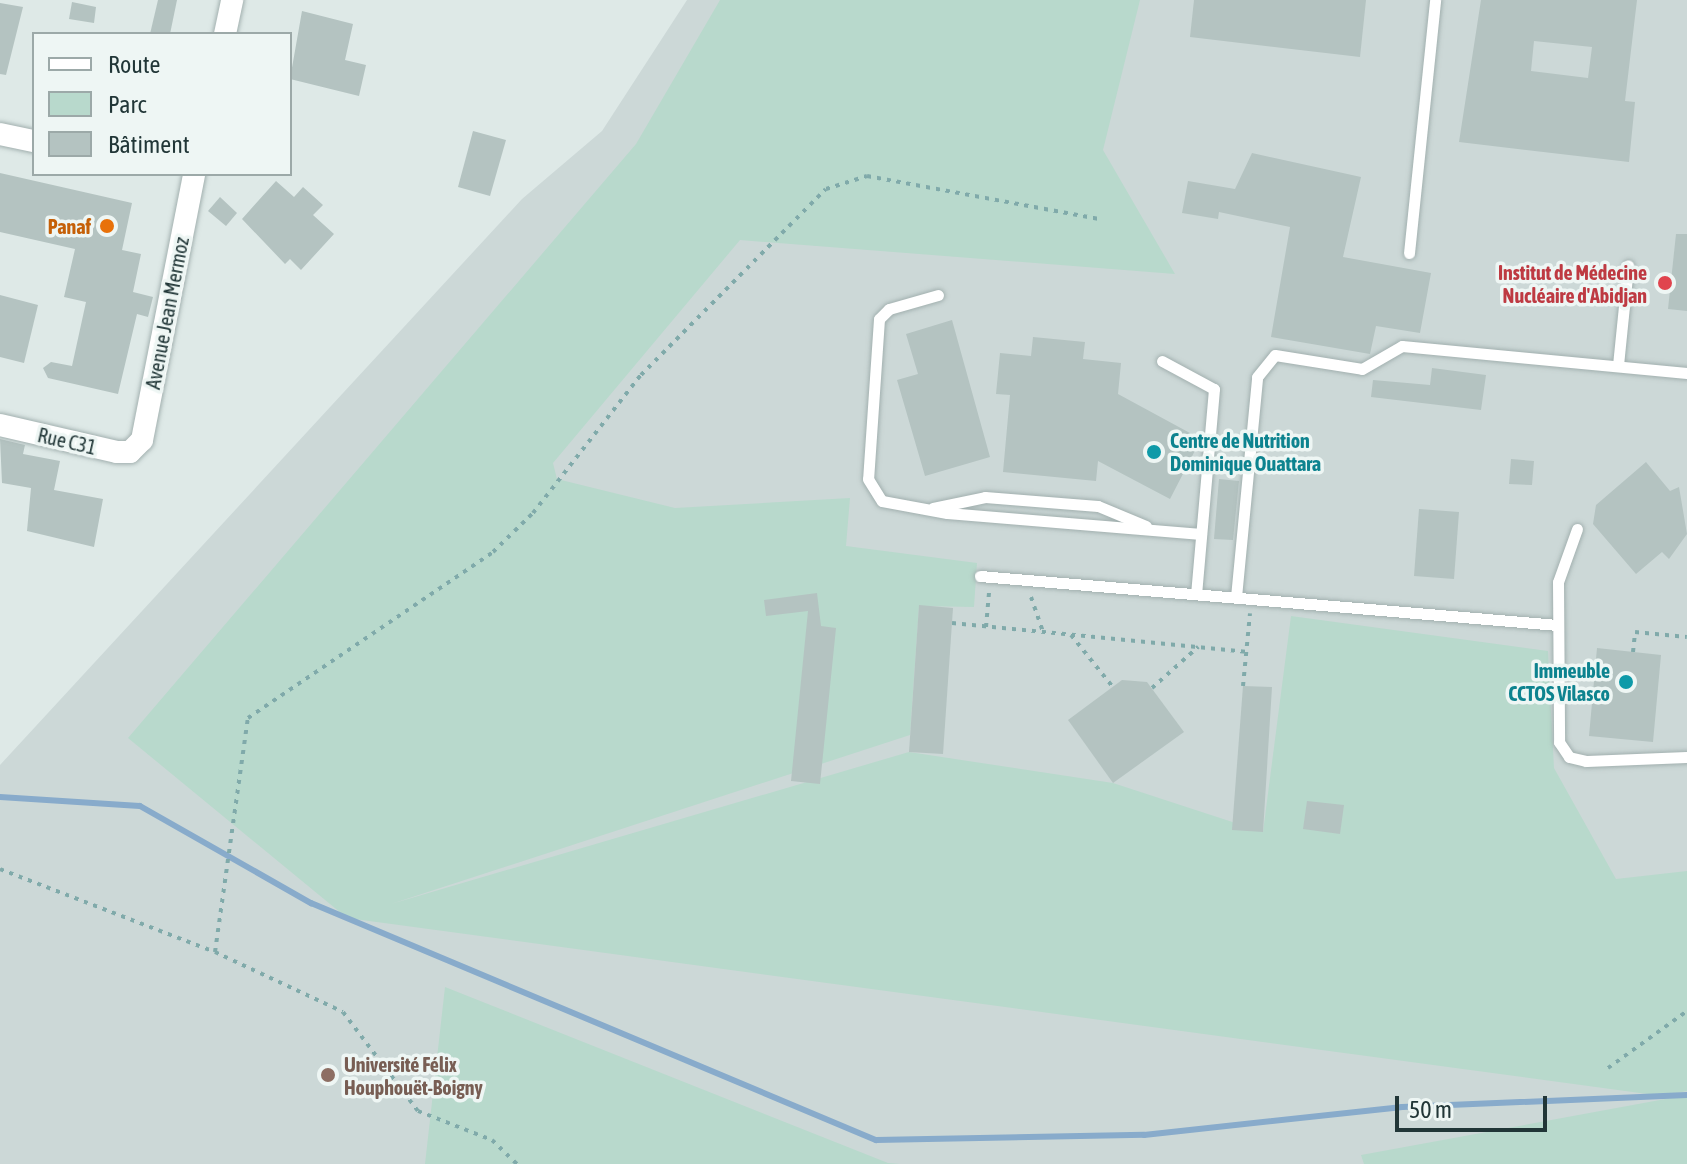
<!DOCTYPE html>
<html>
<head>
<meta charset="utf-8">
<style>
  body { margin:0 }
  #map { position:relative; width:1687px; height:1164px; overflow:hidden; background:#dee9e7; font-family:"Asap Condensed",sans-serif }
  div>[style] { position:absolute }
  .built>* { inset:0; background:#ccd8d7 }
  .green>* { inset:0; background:#b8d9cc }
  .stream>* { height:6px; margin:-3px; padding:0 3px; transform-origin:3px; border-radius:3px; background:#88abcb }
  .building>* { inset:0; background:#b4c3c1 }
  .path>* { height:4px; margin-top:-2px; transform-origin:0; background:repeating-linear-gradient(90deg,#80aaaa 0 4px,transparent 0 10px) }
  .roads { filter:drop-shadow(0 0 2px #a2b0af) drop-shadow(0 0 2px #a2b0af) }
  .lane>* { height:11px; margin:-5.5px; padding:0 5.5px; transform-origin:5.5px; border-radius:5.5px; background:#fff }
  .street>* { height:22px; margin:-11px; padding:0 11px; transform-origin:11px; border-radius:11px; background:#fff }
  .dots>* { width:22px; height:22px; translate:-50% -50%; box-sizing:border-box; border:4px solid #eef6f4; border-radius:50% }
  span { translate:-50% -50%; white-space:nowrap; text-align:center; line-height:1.15; -webkit-text-stroke:7px #eef6f4; paint-order:stroke }
  .food-label { font-size:20px; color:#c56008; font-weight:700 }
  .right { translate:-100% -50%; text-align:right }
  .health-label { font-size:20px; color:#be3a42; font-weight:700 }
  .street-label { font-size:20px; color:#213637 }
  .culture-label { font-size:20px; color:#0d838f; font-weight:700 }
  .left { translate:0 -50%; text-align:left }
  .education-label { font-size:20px; color:#785e54; font-weight:700 }
  .legend { position:absolute; left:32px; top:32px; width:260px; height:144px; box-sizing:border-box; background:#eef6f4; border:2px solid #9ca9a8; margin:0; padding:10px 14px; list-style:none; font-size:24px; color:#213637 }
  .legend li { display:flex; align-items:center; gap:16px; height:40px }
  .legend b { width:40px; border:2px solid #9ca9a8 }
  .scale { position:absolute; left:1395px; top:1096px; width:152px; height:36px; box-sizing:border-box; border:4px solid #213637; border-top:0; padding-left:10px; font-size:24px; line-height:28px; white-space:nowrap; color:#213637; -webkit-text-stroke:6px #eef6f4; paint-order:stroke }
</style>
</head>
<body>
<div id="map">
  <div class="built">
    <div style="clip-path:polygon(687px 0,1687px 0,1687px 1164px,0 1164px,0 765px,522px 199px,602px 131px)"></div>
  </div>
  <div class="green">
    <div style="clip-path:polygon(720px 0,1140px 0,1103px 150px,1175px 274px,740px 240px,553px 463px,557px 479px,675px 508px,850px 498px,846px 546px,977px 563px,974px 607px,919px 606px,910px 735px,391px 904px,909px 752px,1113px 783px,1263px 832px,1291px 616px,1548px 651px,1554px 768px,1616px 879px,1687px 871px,1687px 1091px,1662px 1096px,347px 918px,128px 738px,636px 144px)"></div>
    <div style="clip-path:polygon(445px 987px,888px 1163px,900px 1164px,425px 1164px)"></div>
    <div style="clip-path:polygon(1687px 1095px,1687px 1164px,1364px 1164px,1361px 1155px)"></div>
  </div>
  <div class="stream">
    <div style="left:0;top:797px;width:140px;rotate:3.7deg"></div>
    <div style="left:140px;top:806px;width:197px;rotate:29.6deg"></div>
    <div style="left:311px;top:903px;width:613px;rotate:22.76deg"></div>
    <div style="left:876px;top:1140px;width:268px;rotate:-1.1deg"></div>
    <div style="left:1144px;top:1135px;width:260px;rotate:-6.2deg"></div>
    <div style="left:1402px;top:1107px;width:285px;rotate:-2.4deg"></div>
  </div>
  <div class="building">
    <div style="clip-path:polygon(158px 0,177px 0,170px 34px,150px 34px)"></div>
    <div style="clip-path:polygon(1194px 0,1366px 0,1360px 57px,1190px 37px)"></div>
    <div style="clip-path:polygon(evenodd,1481px 0,1637px 0,1625px 101px,1635px 102px,1629px 162px,1459px 142px,1481px 0,1534px 41px,1592px 47px,1588px 78px,1531px 71px,1534px 41px)"></div>
    <div style="clip-path:polygon(72px 2px,96px 7px,94px 23px,69px 19px)"></div>
    <div style="clip-path:polygon(0 3px,23px 7px,6px 75px,0 74px)"></div>
    <div style="clip-path:polygon(302px 11px,353px 24px,345px 60px,366px 65px,359px 96px,290px 79px)"></div>
    <div style="clip-path:polygon(473px 131px,506px 140px,490px 196px,458px 187px)"></div>
    <div style="clip-path:polygon(1252px 153px,1361px 177px,1343px 257px,1431px 273px,1420px 333px,1376px 326px,1370px 354px,1271px 337px,1290px 227px,1219px 212px,1218px 219px,1182px 213px,1188px 181px,1235px 189px)"></div>
    <div style="clip-path:polygon(0 173px,132px 203px,122px 250px,141px 254px,133px 292px,153px 297px,148px 317px,137px 314px,118px 394px,48px 378px,43px 368px,51px 362px,72px 366px,86px 302px,64px 297px,75px 249px,0 232px)"></div>
    <div style="clip-path:polygon(276px 181px,294px 197px,303px 187px,323px 205px,313px 215px,334px 234px,301px 270px,290px 259px,285px 264px,242px 219px)"></div>
    <div style="clip-path:polygon(220px 197px,237px 213px,226px 226px,208px 211px)"></div>
    <div style="clip-path:polygon(1676px 234px,1687px 234px,1687px 311px,1668px 309px)"></div>
    <div style="clip-path:polygon(0 295px,38px 305px,24px 363px,0 357px)"></div>
    <div style="clip-path:polygon(952px 320px,990px 457px,925px 476px,897px 380px,918px 374px,906px 334px)"></div>
    <div style="clip-path:polygon(1033px 337px,1085px 342px,1083px 359px,1121px 363px,1118px 394px,1201px 439px,1170px 499px,1098px 461px,1096px 481px,1003px 472px,1010px 395px,996px 394px,1000px 353px,1031px 356px)"></div>
    <div style="clip-path:polygon(1432px 368px,1486px 375px,1481px 410px,1371px 397px,1373px 380px,1430px 385px)"></div>
    <div style="clip-path:polygon(0 439px,25px 445px,23px 454px,60px 461px,54px 490px,103px 499px,94px 547px,27px 531px,31px 488px,2px 483px)"></div>
    <div style="clip-path:polygon(1511px 459px,1534px 461px,1532px 485px,1509px 484px)"></div>
    <div style="clip-path:polygon(1646px 462px,1670px 491px,1679px 487px,1687px 534px,1669px 559px,1662px 552px,1636px 574px,1593px 524px,1596px 505px)"></div>
    <div style="clip-path:polygon(1219px 479px,1239px 481px,1233px 540px,1214px 539px)"></div>
    <div style="clip-path:polygon(1419px 509px,1459px 512px,1454px 579px,1414px 576px)"></div>
    <div style="clip-path:polygon(817px 593px,821px 626px,836px 628px,820px 784px,791px 781px,808px 611px,766px 616px,764px 600px)"></div>
    <div style="clip-path:polygon(919px 605px,953px 608px,943px 754px,909px 752px)"></div>
    <div style="clip-path:polygon(1597px 648px,1661px 655px,1653px 742px,1589px 736px)"></div>
    <div style="clip-path:polygon(1122px 680px,1147px 682px,1184px 732px,1113px 783px,1068px 720px)"></div>
    <div style="clip-path:polygon(1243px 686px,1272px 687px,1263px 832px,1232px 830px)"></div>
    <div style="clip-path:polygon(1307px 801px,1344px 805px,1340px 834px,1303px 829px)"></div>
  </div>
  <div class="path">
    <div style="left:1031px;top:597px;width:37px;rotate:71deg"></div>
    <div style="left:952px;top:623px;width:295px;rotate:5.6deg"></div>
    <div style="left:986px;top:627px;width:38px;rotate:-85deg"></div>
    <div style="left:1071px;top:635px;width:67px;rotate:51.1deg"></div>
    <div style="left:1633px;top:652px;width:20px;rotate:-84deg"></div>
    <div style="left:1635px;top:632px;width:52px;rotate:5.5deg"></div>
    <div style="left:1243px;top:686px;width:73px;rotate:-84.5deg"></div>
    <div style="left:1152px;top:688px;width:62px;rotate:-41.7deg"></div>
    <div style="left:0;top:869px;width:230px;rotate:21.1deg"></div>
    <div style="left:215px;top:952px;width:141px;rotate:25.1deg"></div>
    <div style="left:343px;top:1012px;width:124px;rotate:52.9deg"></div>
    <div style="left:418px;top:1111px;width:79px;rotate:21.4deg"></div>
    <div style="left:492px;top:1140px;width:35px;rotate:44deg"></div>
    <div style="left:215px;top:952px;width:236px;rotate:-82deg"></div>
    <div style="left:248px;top:718px;width:296px;rotate:-34.1deg"></div>
    <div style="left:493px;top:552px;width:56px;rotate:-44.3deg"></div>
    <div style="left:533px;top:513px;width:175px;rotate:-52deg"></div>
    <div style="left:641px;top:375px;width:262px;rotate:-45.2deg"></div>
    <div style="left:826px;top:189px;width:43px;rotate:-17.6deg"></div>
    <div style="left:867px;top:176px;width:236px;rotate:10.5deg"></div>
    <div style="left:1608px;top:1068px;width:97px;rotate:-35.8deg"></div>
  </div>
  <div class="roads">
    <div class="lane">
      <div style="left:1409px;top:253px;width:254px;rotate:-84.1deg"></div>
      <div style="left:938px;top:295px;width:51px;rotate:164.1deg"></div>
      <div style="left:889px;top:309px;width:14px;rotate:135deg"></div>
      <div style="left:879px;top:319px;width:160px;rotate:93.9deg"></div>
      <div style="left:868px;top:479px;width:26px;rotate:58deg"></div>
      <div style="left:882px;top:501px;width:66px;rotate:10.5deg"></div>
      <div style="left:947px;top:513px;width:255px;rotate:4.7deg"></div>
      <div style="left:1162px;top:361px;width:59px;rotate:28.3deg"></div>
      <div style="left:1214px;top:389px;width:205px;rotate:95deg"></div>
      <div style="left:1618px;top:365px;width:100px;rotate:-84.2deg"></div>
      <div style="left:933px;top:508px;width:53px;rotate:-11.9deg"></div>
      <div style="left:985px;top:497px;width:113px;rotate:4.6deg"></div>
      <div style="left:1098px;top:506px;width:52px;rotate:22.6deg"></div>
      <div style="left:1577px;top:529px;width:56px;rotate:109.7deg"></div>
      <div style="left:1558px;top:582px;width:160px;rotate:89.6deg"></div>
      <div style="left:1559px;top:742px;width:18px;rotate:56deg"></div>
      <div style="left:1569px;top:757px;width:17px;rotate:13deg"></div>
      <div style="left:1586px;top:761px;width:101px;rotate:-2.3deg"></div>
      <div style="left:980px;top:576px;width:580px;rotate:4.85deg"></div>
      <div style="left:1236px;top:597px;width:221px;rotate:-84.5deg"></div>
      <div style="left:1257px;top:377px;width:28px;rotate:-51deg"></div>
      <div style="left:1275px;top:355px;width:88px;rotate:9.1deg"></div>
      <div style="left:1362px;top:369px;width:46px;rotate:-29.9deg"></div>
      <div style="left:1402px;top:346px;width:286px;rotate:5.4deg"></div>
    </div>
    <div class="street">
      <div style="left:225px;top:34px;width:35px;rotate:-78deg"></div>
      <div style="left:0;top:134px;width:35px;rotate:12deg"></div>
      <div style="left:0;top:425px;width:120px;rotate:13deg"></div>
      <div style="left:117px;top:452px;width:13px"></div>
      <div style="left:130px;top:452px;width:17px;rotate:-45deg"></div>
      <div style="left:142px;top:440px;width:271px;rotate:-78.9deg"></div>
    </div>
  </div>
  <div class="dots">
    <div style="left:107px;top:226px;background:#e8710a"></div>
    <div style="left:1665px;top:283px;background:#e0444e"></div>
    <div style="left:1154px;top:452px;background:#0f9aa8"></div>
    <div style="left:1626px;top:682px;background:#0f9aa8"></div>
    <div style="left:328px;top:1075px;background:#8d6e63"></div>
  </div>
  <div class="food-label">
    <span class="right" style="left:91px;top:226px">Panaf</span>
  </div>
  <div class="health-label">
    <span class="right" style="left:1647px;top:284px">Institut de Médecine<br>Nucléaire d'Abidjan</span>
  </div>
  <div class="street-label">
    <span style="left:167px;top:313px;rotate:-79deg">Avenue Jean Mermoz</span>
    <span style="left:67px;top:441px;rotate:13deg">Rue C31</span>
  </div>
  <div class="culture-label">
    <span class="left" style="left:1170px;top:452px">Centre de Nutrition<br>Dominique Ouattara</span>
    <span class="right" style="left:1610px;top:682px">Immeuble<br>CCTOS Vilasco</span>
  </div>
  <div class="education-label">
    <span class="left" style="left:344px;top:1076px">Université Félix<br>Houphouët-Boigny</span>
  </div>
  <ul class="legend">
  <li><b style="height:10px;background:#fff"></b>Route</li>
  <li><b style="height:22px;background:#b8d9cc"></b>Parc</li>
  <li><b style="height:22px;background:#b4c3c1"></b>Bâtiment</li>
  </ul>
  <div class="scale">50 m</div>
</div>
</body>
</html>
